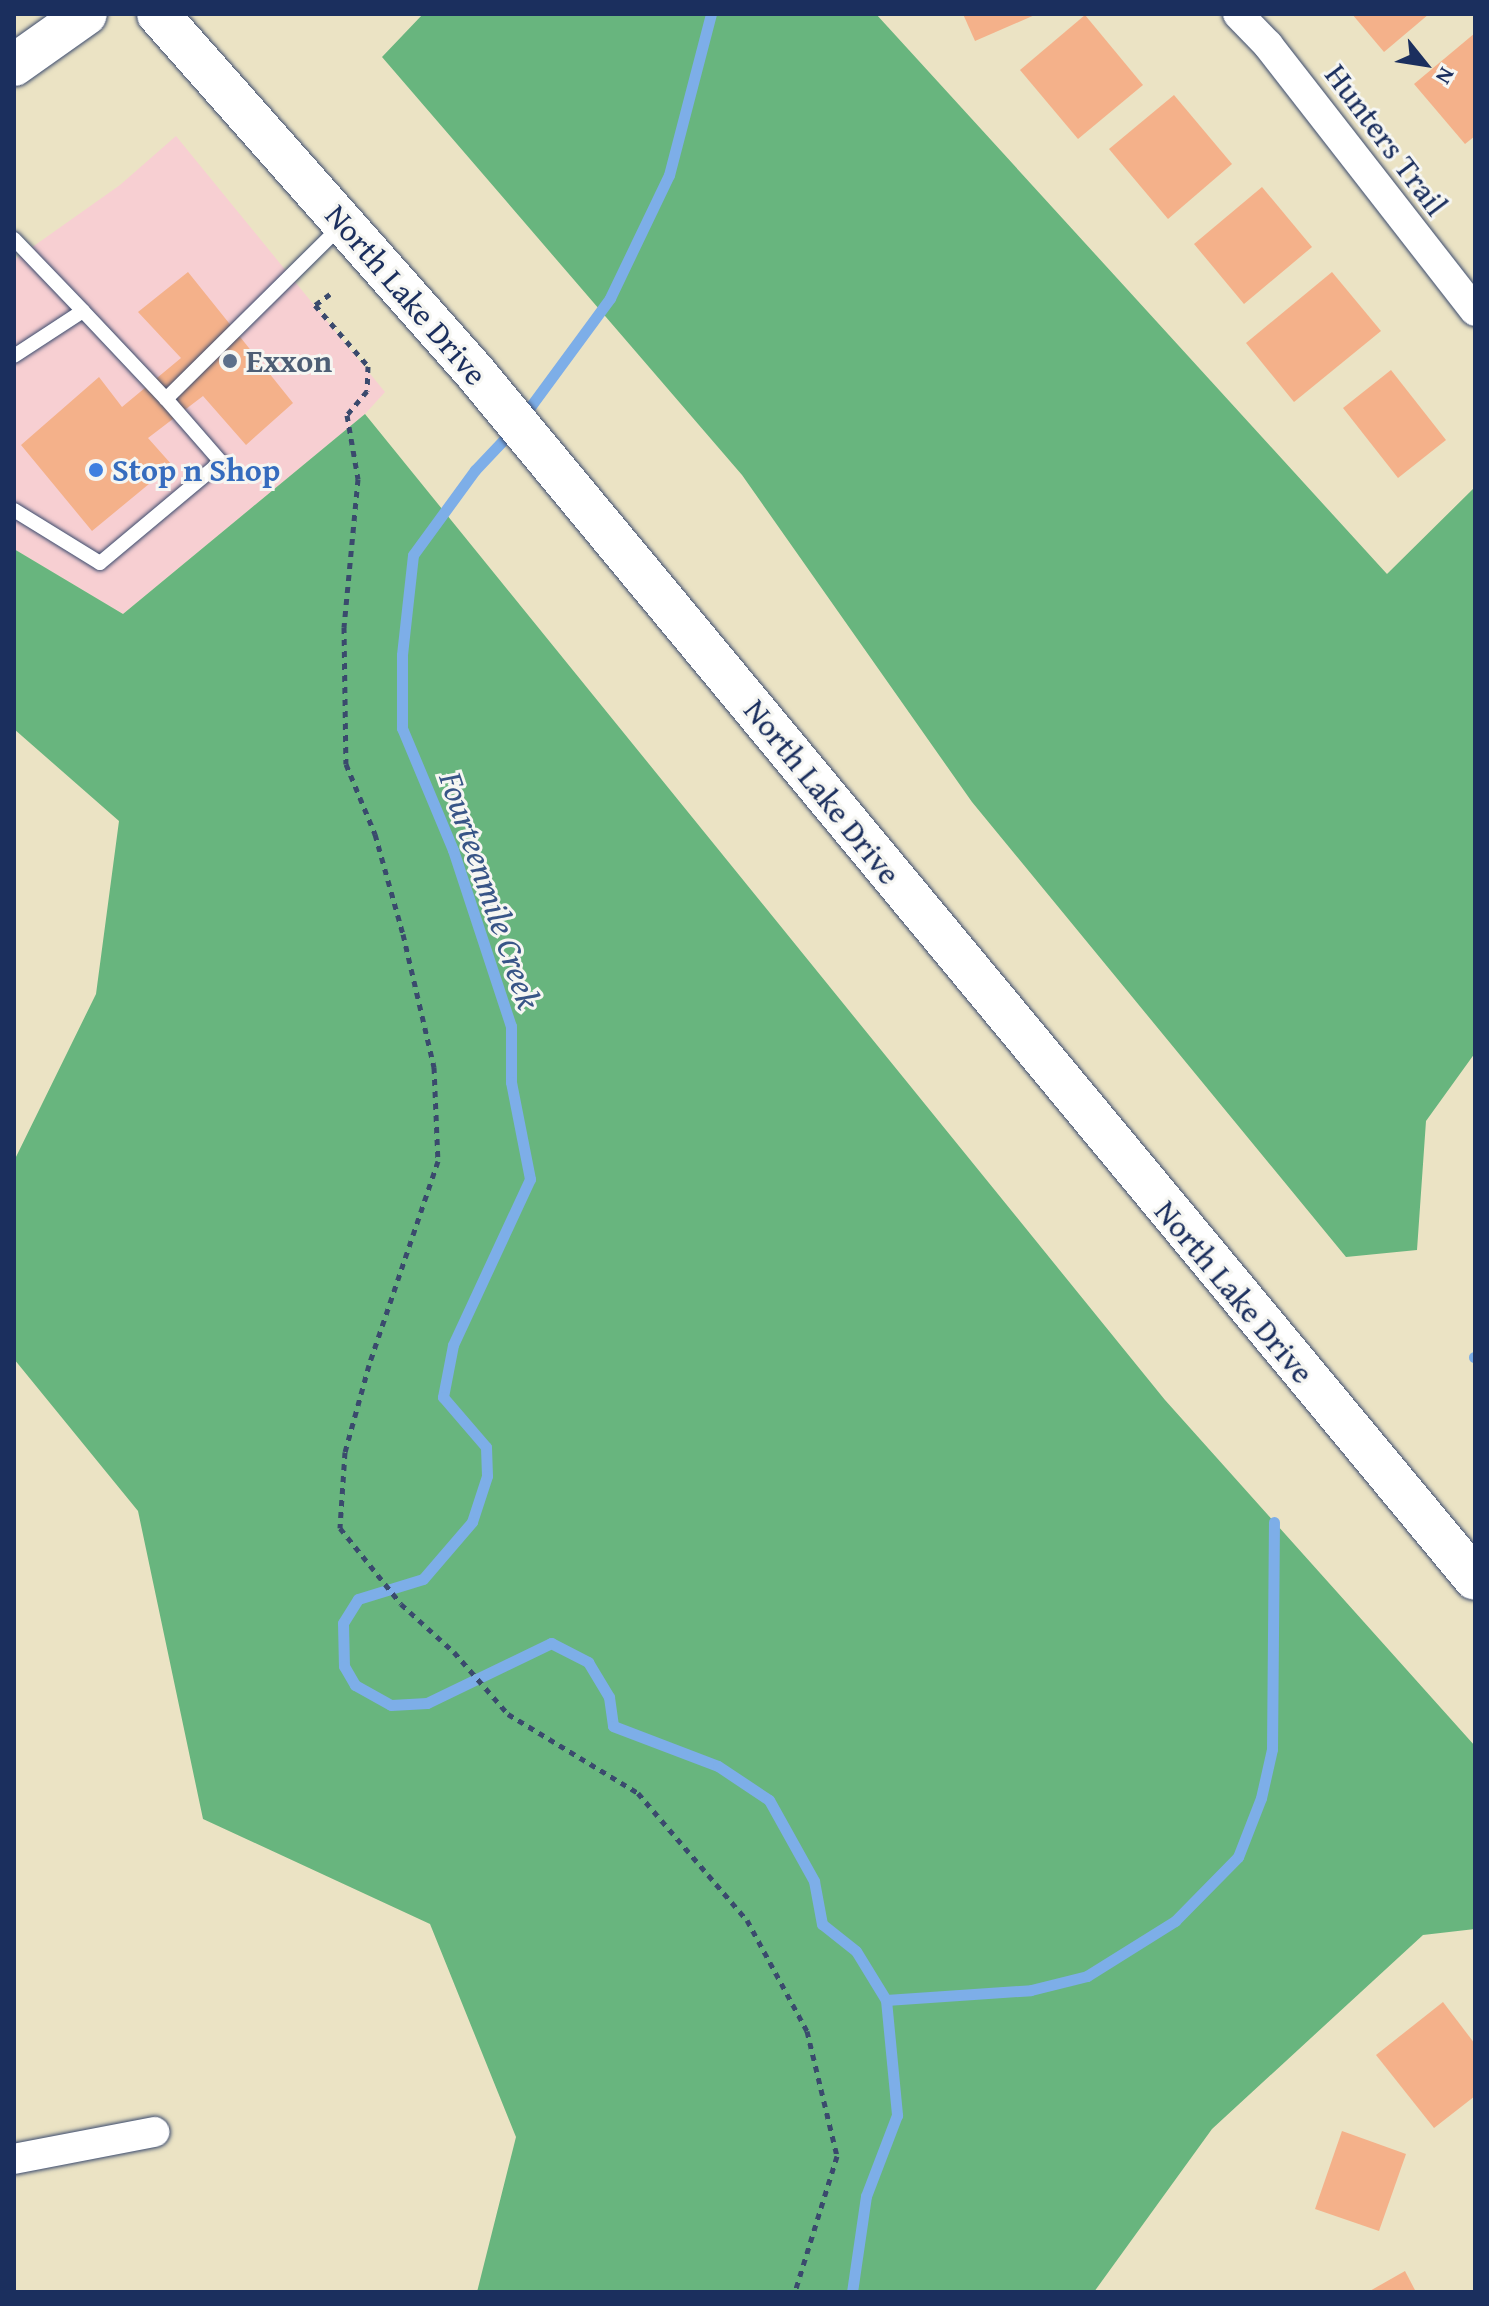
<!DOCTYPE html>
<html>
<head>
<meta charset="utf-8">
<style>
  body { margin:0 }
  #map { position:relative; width:1489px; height:2306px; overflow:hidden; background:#ebe3c4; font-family:"Gentium Book Plus",serif }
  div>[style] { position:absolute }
  .built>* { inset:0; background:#f7cfd2 }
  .forest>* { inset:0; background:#68b57e }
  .stream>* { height:11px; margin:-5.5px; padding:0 5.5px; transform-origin:5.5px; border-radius:5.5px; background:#7daee8 }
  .building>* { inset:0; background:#f4b18a }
  .path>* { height:5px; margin-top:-2.5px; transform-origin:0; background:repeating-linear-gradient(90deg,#3a4a6d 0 6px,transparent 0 12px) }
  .roads { filter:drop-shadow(0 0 2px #3a4a6d) drop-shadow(0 0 2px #3a4a6d) }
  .lane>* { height:14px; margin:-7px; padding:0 7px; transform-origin:7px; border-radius:7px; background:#fff }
  .street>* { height:30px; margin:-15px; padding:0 15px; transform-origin:15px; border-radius:15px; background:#fff }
  .secondary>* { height:42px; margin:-21px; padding:0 21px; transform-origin:21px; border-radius:21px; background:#fff }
  .dots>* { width:22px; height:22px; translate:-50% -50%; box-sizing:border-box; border:4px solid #f6f6f2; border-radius:50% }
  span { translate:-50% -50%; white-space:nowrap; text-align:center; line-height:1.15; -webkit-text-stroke:6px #f6f6f2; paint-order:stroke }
  .street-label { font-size:32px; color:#1b2f5e }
  .service-label { font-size:32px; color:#4e5e75; font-weight:700 }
  .left { translate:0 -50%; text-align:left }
  .shop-label { font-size:32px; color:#366cbe; font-weight:700 }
  .water-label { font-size:34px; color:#385587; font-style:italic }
  .frame { position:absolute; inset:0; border:16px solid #1b2f5e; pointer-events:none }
  .north { position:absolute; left:1385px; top:24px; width:80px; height:80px; -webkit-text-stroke:6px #f6f6f2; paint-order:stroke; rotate:120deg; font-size:22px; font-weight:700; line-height:32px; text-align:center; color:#1b2f5e }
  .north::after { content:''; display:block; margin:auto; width:28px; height:36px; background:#1b2f5e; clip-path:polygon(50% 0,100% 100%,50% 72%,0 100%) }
</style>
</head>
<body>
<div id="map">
  <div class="built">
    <div style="clip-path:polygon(176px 136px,385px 392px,365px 414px,123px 614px,14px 549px,14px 260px,120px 185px)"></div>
  </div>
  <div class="forest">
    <div style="clip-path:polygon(423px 14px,876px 14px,1387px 574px,1475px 487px,1475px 1053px,1426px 1121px,1417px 1250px,1346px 1257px,972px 802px,742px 475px,382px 57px)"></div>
    <div style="clip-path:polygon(365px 414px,1165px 1400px,1475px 1746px,1475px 1929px,1423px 1935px,1212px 2129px,1094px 2292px,477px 2292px,516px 2137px,430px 1924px,203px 1819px,138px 1511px,14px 1359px,14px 1161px,96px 994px,119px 821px,14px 729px,14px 549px,123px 614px)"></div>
  </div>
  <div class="stream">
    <div style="left:522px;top:418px;width:149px;rotate:-53.7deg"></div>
    <div style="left:610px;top:298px;width:136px;rotate:-64.4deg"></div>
    <div style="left:669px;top:175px;width:166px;rotate:-75.4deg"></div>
    <div style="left:512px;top:431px;width:54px;rotate:133.5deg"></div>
    <div style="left:475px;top:470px;width:105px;rotate:126.1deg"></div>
    <div style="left:413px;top:555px;width:101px;rotate:96.3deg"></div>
    <div style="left:402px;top:655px;width:73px;rotate:90deg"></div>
    <div style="left:402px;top:728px;width:132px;rotate:67.3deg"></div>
    <div style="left:453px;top:850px;width:185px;rotate:71.8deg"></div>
    <div style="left:511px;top:1026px;width:56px;rotate:90deg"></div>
    <div style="left:511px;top:1082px;width:99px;rotate:78.9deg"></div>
    <div style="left:530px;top:1179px;width:183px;rotate:114.9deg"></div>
    <div style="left:453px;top:1345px;width:53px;rotate:100.9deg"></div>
    <div style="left:443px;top:1397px;width:66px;rotate:49.3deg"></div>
    <div style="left:486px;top:1447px;width:29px;rotate:88deg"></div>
    <div style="left:487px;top:1476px;width:48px;rotate:108.1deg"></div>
    <div style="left:472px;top:1522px;width:75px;rotate:130.7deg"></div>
    <div style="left:423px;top:1579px;width:68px;rotate:162.9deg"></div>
    <div style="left:358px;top:1599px;width:28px;rotate:122deg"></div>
    <div style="left:343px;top:1623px;width:43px;rotate:88.7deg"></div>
    <div style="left:344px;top:1666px;width:22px;rotate:60deg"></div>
    <div style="left:355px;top:1685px;width:41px;rotate:29.1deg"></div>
    <div style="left:391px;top:1705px;width:36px;rotate:-3deg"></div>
    <div style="left:427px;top:1703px;width:138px;rotate:-25.8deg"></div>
    <div style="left:551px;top:1643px;width:42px;rotate:27.2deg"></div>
    <div style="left:588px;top:1662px;width:41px;rotate:59deg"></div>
    <div style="left:609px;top:1697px;width:29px;rotate:82deg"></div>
    <div style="left:613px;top:1726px;width:112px;rotate:20.9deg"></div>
    <div style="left:718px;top:1766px;width:61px;rotate:33.7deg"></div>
    <div style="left:769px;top:1800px;width:93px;rotate:60.9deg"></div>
    <div style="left:814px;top:1881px;width:44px;rotate:79.5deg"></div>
    <div style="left:822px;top:1924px;width:43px;rotate:38.5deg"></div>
    <div style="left:856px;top:1951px;width:57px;rotate:58.5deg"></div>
    <div style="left:886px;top:2000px;width:116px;rotate:84.5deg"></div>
    <div style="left:897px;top:2115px;width:87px;rotate:110.9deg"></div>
    <div style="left:866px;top:2196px;width:97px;rotate:98.3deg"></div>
    <div style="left:1474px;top:1357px;width:1px"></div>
    <div style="left:886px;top:2000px;width:145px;rotate:-3.9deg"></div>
    <div style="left:1031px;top:1990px;width:58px;rotate:-14deg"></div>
    <div style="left:1087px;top:1976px;width:104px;rotate:-32deg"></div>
    <div style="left:1175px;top:1921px;width:90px;rotate:-45.5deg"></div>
    <div style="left:1238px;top:1857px;width:63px;rotate:-68.7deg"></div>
    <div style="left:1261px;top:1798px;width:50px;rotate:-77.3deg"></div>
    <div style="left:1272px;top:1749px;width:227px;rotate:-89.5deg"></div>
  </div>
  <div class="building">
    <div style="clip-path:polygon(963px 14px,1037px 14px,975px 41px)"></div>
    <div style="clip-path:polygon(1352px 14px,1429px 14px,1384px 52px)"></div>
    <div style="clip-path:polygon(1085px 15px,1143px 85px,1078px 139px,1020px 70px)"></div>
    <div style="clip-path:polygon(1475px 33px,1475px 136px,1465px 144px,1414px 84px)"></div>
    <div style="clip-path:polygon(1174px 95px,1232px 164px,1168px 219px,1109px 149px)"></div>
    <div style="clip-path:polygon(1262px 187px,1312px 247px,1244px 304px,1194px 244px)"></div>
    <div style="clip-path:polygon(188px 272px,293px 403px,246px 445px,203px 396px,148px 438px,172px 465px,92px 531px,21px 445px,99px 377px,122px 407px,181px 358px,138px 312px)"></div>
    <div style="clip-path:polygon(1332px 272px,1381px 331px,1294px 402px,1246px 343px)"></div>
    <div style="clip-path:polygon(1391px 370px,1446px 440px,1398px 478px,1343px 408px)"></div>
    <div style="clip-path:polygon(1443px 2002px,1475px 2044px,1475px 2096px,1434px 2128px,1376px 2055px)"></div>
    <div style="clip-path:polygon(1342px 2131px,1406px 2154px,1379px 2231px,1315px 2209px)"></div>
    <div style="clip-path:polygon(1405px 2271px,1416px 2292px,1368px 2292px)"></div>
  </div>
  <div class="path">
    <div style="left:330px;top:294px;width:19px;rotate:144deg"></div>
    <div style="left:315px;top:305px;width:81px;rotate:49deg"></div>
    <div style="left:368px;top:366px;width:25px;rotate:92deg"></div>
    <div style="left:367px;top:391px;width:31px;rotate:130deg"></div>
    <div style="left:347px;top:415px;width:65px;rotate:80.2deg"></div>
    <div style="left:358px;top:479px;width:149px;rotate:95.4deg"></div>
    <div style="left:344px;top:627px;width:137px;rotate:89.2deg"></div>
    <div style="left:346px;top:764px;width:76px;rotate:67.5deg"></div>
    <div style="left:375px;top:834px;width:104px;rotate:74.4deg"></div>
    <div style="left:403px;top:934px;width:137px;rotate:76.9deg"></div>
    <div style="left:434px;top:1067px;width:94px;rotate:87.6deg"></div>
    <div style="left:438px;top:1161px;width:215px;rotate:108.7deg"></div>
    <div style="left:369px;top:1365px;width:90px;rotate:105.4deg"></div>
    <div style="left:345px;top:1452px;width:76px;rotate:93.8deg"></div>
    <div style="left:340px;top:1528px;width:97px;rotate:51.2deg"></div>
    <div style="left:401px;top:1604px;width:72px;rotate:42.2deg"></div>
    <div style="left:454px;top:1652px;width:82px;rotate:48.9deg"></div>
    <div style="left:508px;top:1714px;width:152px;rotate:31.3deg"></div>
    <div style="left:638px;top:1793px;width:167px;rotate:49.4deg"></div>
    <div style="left:747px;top:1920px;width:126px;rotate:61.6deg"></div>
    <div style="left:807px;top:2031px;width:129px;rotate:76.5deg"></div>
    <div style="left:837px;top:2156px;width:142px;rotate:107.2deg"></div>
  </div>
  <div class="roads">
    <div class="lane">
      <div style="left:14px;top:239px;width:100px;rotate:46.2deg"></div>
      <div style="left:14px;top:356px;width:82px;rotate:-33.1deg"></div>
      <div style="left:83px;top:311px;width:121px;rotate:46.7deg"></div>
      <div style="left:166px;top:399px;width:245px;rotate:-44.7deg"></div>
      <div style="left:14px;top:510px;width:101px;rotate:31.6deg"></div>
      <div style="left:100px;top:563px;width:158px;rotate:-39.9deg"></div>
      <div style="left:221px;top:462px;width:84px;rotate:-131.1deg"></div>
    </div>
    <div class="street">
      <div style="left:1238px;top:14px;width:43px;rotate:45.9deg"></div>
      <div style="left:1268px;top:45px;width:337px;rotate:52.1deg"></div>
      <div style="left:14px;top:2159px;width:143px;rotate:-10.9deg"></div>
    </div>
    <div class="secondary">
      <div style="left:158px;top:14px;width:483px;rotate:48.5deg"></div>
      <div style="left:478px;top:376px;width:1562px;rotate:50.35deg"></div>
      <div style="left:14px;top:65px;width:88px;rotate:-35.3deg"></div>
    </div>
  </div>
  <div class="dots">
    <div style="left:230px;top:361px;background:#5c6f8a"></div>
    <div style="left:96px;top:470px;background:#3f7fe0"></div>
  </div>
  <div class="street-label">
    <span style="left:1386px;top:140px;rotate:53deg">Hunters Trail</span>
    <span style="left:406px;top:295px;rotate:49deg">North Lake Drive</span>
    <span style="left:822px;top:792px;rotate:51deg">North Lake Drive</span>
    <span style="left:1234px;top:1292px;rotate:50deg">North Lake Drive</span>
  </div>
  <div class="service-label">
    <span class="left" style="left:246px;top:361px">Exxon</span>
  </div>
  <div class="shop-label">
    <span class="left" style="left:112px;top:470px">Stop n Shop</span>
  </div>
  <div class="water-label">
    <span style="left:491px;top:890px;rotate:71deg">Fourteenmile Creek</span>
  </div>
  <div class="frame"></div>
  <div class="north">N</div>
</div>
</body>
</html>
